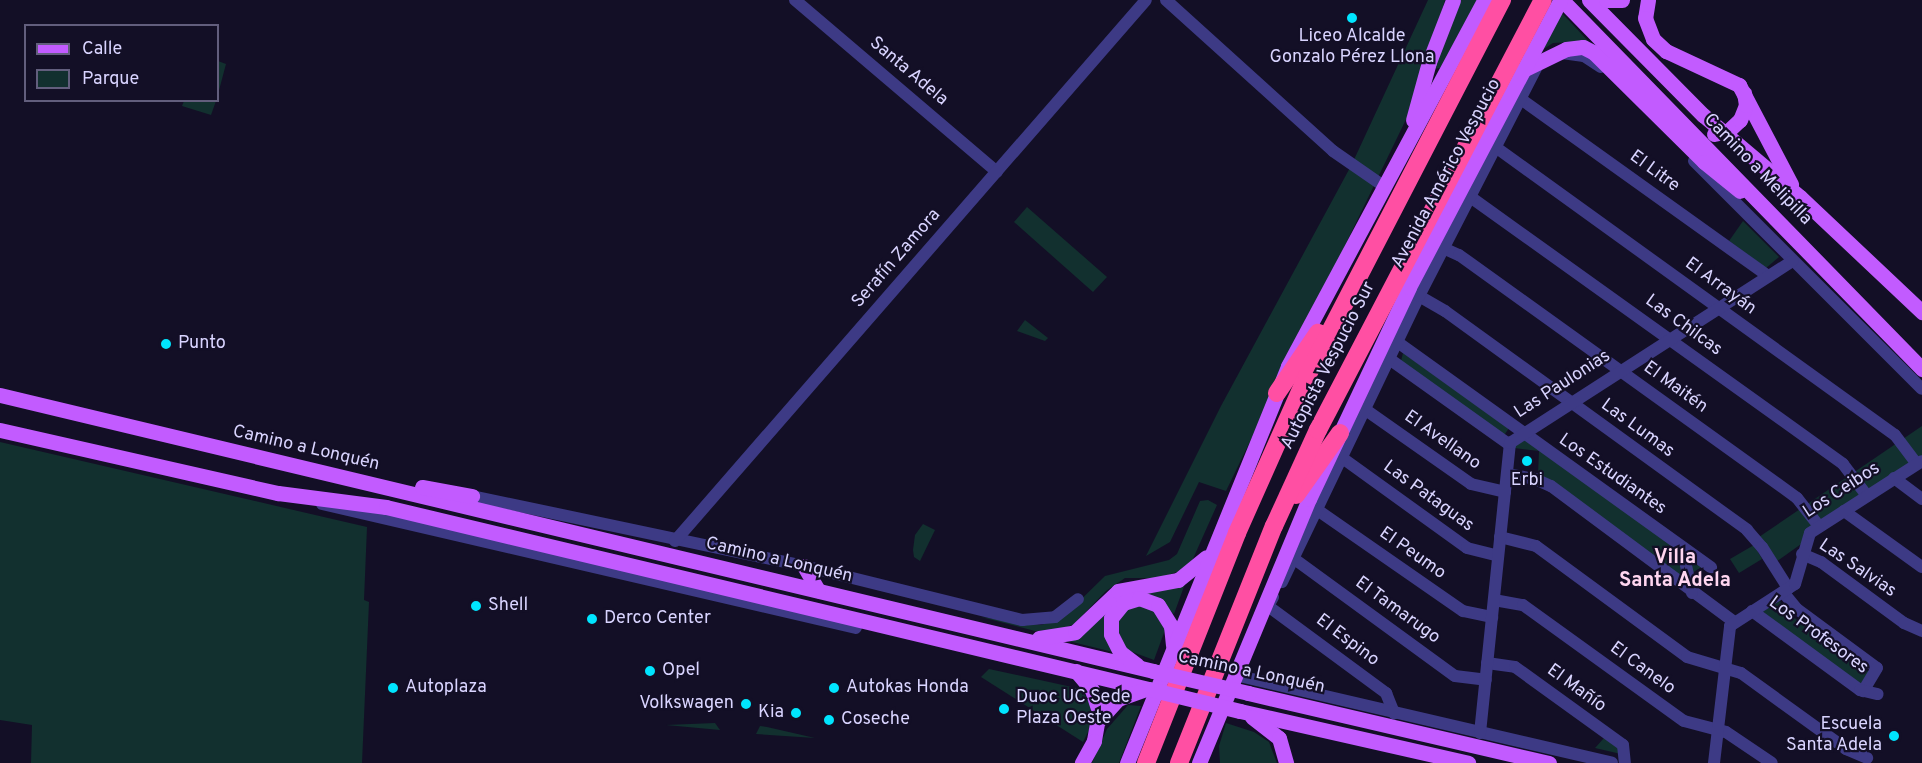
<!DOCTYPE html>
<html>
<head>
<meta charset="utf-8">
<style>
  body { margin:0 }
  #map { position:relative; width:1922px; height:763px; overflow:hidden; background:#130f26; font-family:Overpass,sans-serif }
  div>[style] { position:absolute }
  .green>* { inset:0; background:#12302f }
  .minor>* { height:12px; margin:-6px; padding:0 6px; transform-origin:6px; border-radius:6px; background:#3d3a85 }
  .major>* { height:15px; margin:-7.5px; padding:0 7.5px; transform-origin:7.5px; border-radius:7.5px; background:#c25bff }
  .highway>* { height:18px; margin:-9px; padding:0 9px; transform-origin:9px; border-radius:9px; background:#ff4fa3 }
  .major-bridge>* { height:15px; margin:-7.5px; padding:0 7.5px; transform-origin:7.5px; border-radius:7.5px; background:#c25bff }
  .dots>* { width:16px; height:16px; translate:-50% -50%; box-sizing:border-box; border:3px solid #130f26; border-radius:50% }
  span { translate:-50% -50%; white-space:nowrap; text-align:center; line-height:1.15; -webkit-text-stroke:4.5px #130f26; paint-order:stroke }
  .poi-label { font-size:18px; color:#d9d4ff }
  .left { translate:0 -50%; text-align:left }
  .right { translate:-100% -50%; text-align:right }
  .street-label { font-size:18px; color:#d9d4ff }
  .neighbourhood-label { font-size:20px; color:#ffd6f0; font-weight:700 }
  .legend { position:absolute; left:24px; top:24px; width:195px; height:78px; box-sizing:border-box; background:#130f26; border:2px solid #625e7d; margin:0; padding:8px 10px; list-style:none; font-size:18px; color:#d9d4ff }
  .legend li { display:flex; align-items:center; gap:12px; height:30px }
  .legend b { width:30px; border:2px solid #625e7d }
</style>
</head>
<body>
<div id="map">
  <div class="green">
    <div style="clip-path:polygon(1428px 0,1445px 0,1413px 105px,1226px 491px,1199px 482px,1170px 542px,1146px 556px,1221px 406px,1352px 164px)"></div>
    <div style="clip-path:polygon(1458px 0,1477px 0,1440px 68px,1433px 69px)"></div>
    <div style="clip-path:polygon(1561px 12px,1588px 41px,1553px 43px,1539px 52px)"></div>
    <div style="clip-path:polygon(218px 61px,226px 64px,218px 94px)"></div>
    <div style="clip-path:polygon(184px 101px,184px 100px,216px 101px,211px 115px,182px 106px)"></div>
    <div style="clip-path:polygon(1027px 207px,1107px 277px,1093px 292px,1014px 222px)"></div>
    <div style="clip-path:polygon(1743px 221px,1779px 257px,1766px 268px,1729px 241px)"></div>
    <div style="clip-path:polygon(1025px 320px,1048px 338px,1045px 341px,1017px 331px)"></div>
    <div style="clip-path:polygon(1403px 353px,1509px 428px,1503px 437px,1401px 361px)"></div>
    <div style="clip-path:polygon(1922px 426px,1922px 458px,1773px 564px,1756px 539px)"></div>
    <div style="clip-path:polygon(1521px 437px,1703px 566px,1689px 575px,1687px 581px,1538px 474px,1539px 451px,1514px 448px)"></div>
    <div style="clip-path:polygon(0 442px,367px 527px,364px 600px,369px 602px,362px 763px,31px 763px,32px 725px,0 720px)"></div>
    <div style="clip-path:polygon(1208px 500px,1217px 505px,1192px 561px,1177px 572px,1158px 578px,1125px 578px,1106px 591px,1074px 624px,1059px 630px,1035px 631px,981px 617px,1041px 625px,1061px 619px,1105px 576px,1169px 560px,1177px 554px,1200px 501px)"></div>
    <div style="clip-path:polygon(923px 524px,935px 530px,920px 561px,914px 557px,913px 550px,915px 535px)"></div>
    <div style="clip-path:polygon(1754px 545px,1762px 559px,1739px 573px,1730px 559px)"></div>
    <div style="clip-path:polygon(1186px 581px,1174px 614px,1151px 596px,1131px 595px,1120px 600px,1104px 624px,1113px 652px,1064px 640px,1086px 628px,1119px 594px,1134px 590px,1168px 589px)"></div>
    <div style="clip-path:polygon(1780px 601px,1785px 611px,1869px 672px,1859px 686px,1762px 612px)"></div>
    <div style="clip-path:polygon(1133px 604px,1152px 607px,1165px 630px,1154px 660px,1127px 650px,1117px 637px,1120px 613px)"></div>
    <div style="clip-path:polygon(989px 669px,1081px 689px,1092px 706px,1089px 730px,1083px 742px,981px 677px)"></div>
    <div style="clip-path:polygon(1128px 705px,1141px 706px,1119px 763px,1092px 763px,1107px 729px)"></div>
    <div style="clip-path:polygon(715px 723px,720px 730px,666px 725px)"></div>
    <div style="clip-path:polygon(1226px 723px,1254px 732px,1269px 742px,1277px 763px,1220px 763px,1219px 746px)"></div>
    <div style="clip-path:polygon(760px 726px,767px 727px,815px 738px,756px 734px)"></div>
    <div style="clip-path:polygon(1604px 738px,1620px 748px,1621px 754px,1595px 748px)"></div>
  </div>
  <div class="minor">
    <div style="left:795px;top:0;width:265px;rotate:40.4deg"></div>
    <div style="left:1166px;top:0;width:225px;rotate:42.1deg"></div>
    <div style="left:1333px;top:151px;width:63px;rotate:34.7deg"></div>
    <div style="left:1562px;top:53px;width:22px;rotate:8deg"></div>
    <div style="left:1584px;top:56px;width:20px;rotate:33deg"></div>
    <div style="left:1518px;top:97px;width:307px;rotate:35.6deg"></div>
    <div style="left:1494px;top:146px;width:494px;rotate:35.8deg"></div>
    <div style="left:1895px;top:435px;width:36px;rotate:53deg"></div>
    <div style="left:1694px;top:161px;width:322px;rotate:45deg"></div>
    <div style="left:1469px;top:196px;width:460px;rotate:35.6deg"></div>
    <div style="left:1843px;top:464px;width:40px;rotate:53deg"></div>
    <div style="left:1443px;top:248px;width:17px;rotate:24deg"></div>
    <div style="left:1459px;top:255px;width:416px;rotate:35.7deg"></div>
    <div style="left:1797px;top:498px;width:36px;rotate:52deg"></div>
    <div style="left:1419px;top:296px;width:30px;rotate:30deg"></div>
    <div style="left:1445px;top:311px;width:373px;rotate:35.9deg"></div>
    <div style="left:1747px;top:530px;width:23px;rotate:49deg"></div>
    <div style="left:1762px;top:547px;width:49px;rotate:57.6deg"></div>
    <div style="left:1396px;top:341px;width:388px;rotate:35.7deg"></div>
    <div style="left:1388px;top:358px;width:150px;rotate:35.5deg"></div>
    <div style="left:1363px;top:408px;width:132px;rotate:35.1deg"></div>
    <div style="left:1471px;top:484px;width:35px;rotate:13deg"></div>
    <div style="left:1341px;top:457px;width:155px;rotate:35.8deg"></div>
    <div style="left:1467px;top:548px;width:32px;rotate:14deg"></div>
    <div style="left:1507px;top:474px;width:28px;rotate:10deg"></div>
    <div style="left:1535px;top:479px;width:17px;rotate:24deg"></div>
    <div style="left:1551px;top:486px;width:228px;rotate:36.6deg"></div>
    <div style="left:1894px;top:478px;width:35px;rotate:37deg"></div>
    <div style="left:472px;top:496px;width:339px;rotate:11.9deg"></div>
    <div style="left:804px;top:566px;width:225px;rotate:13.9deg"></div>
    <div style="left:1022px;top:620px;width:33px;rotate:-5deg"></div>
    <div style="left:1055px;top:617px;width:29px;rotate:-38deg"></div>
    <div style="left:322px;top:504px;width:548px;rotate:13.07deg"></div>
    <div style="left:1316px;top:509px;width:179px;rotate:34.8deg"></div>
    <div style="left:1463px;top:611px;width:30px;rotate:12deg"></div>
    <div style="left:1844px;top:511px;width:96px;rotate:35.7deg"></div>
    <div style="left:1500px;top:537px;width:37px;rotate:14deg"></div>
    <div style="left:1536px;top:546px;width:187px;rotate:36.3deg"></div>
    <div style="left:1687px;top:657px;width:56px;rotate:16.5deg"></div>
    <div style="left:1741px;top:673px;width:130px;rotate:35.9deg"></div>
    <div style="left:1846px;top:749px;width:23px;rotate:23deg"></div>
    <div style="left:675px;top:541px;width:717px;rotate:-48.96deg"></div>
    <div style="left:1682px;top:547px;width:47px;rotate:77.7deg"></div>
    <div style="left:1802px;top:554px;width:21px;rotate:23deg"></div>
    <div style="left:1821px;top:562px;width:103px;rotate:36.3deg"></div>
    <div style="left:1904px;top:623px;width:20px;rotate:24deg"></div>
    <div style="left:1293px;top:558px;width:200px;rotate:36.1deg"></div>
    <div style="left:1455px;top:676px;width:31px;rotate:7deg"></div>
    <div style="left:1282px;top:582px;width:317px;rotate:-64.4deg"></div>
    <div style="left:1419px;top:296px;width:262px;rotate:-62.8deg"></div>
    <div style="left:1783px;top:592px;width:22px;rotate:51deg"></div>
    <div style="left:1797px;top:609px;width:99px;rotate:36.4deg"></div>
    <div style="left:1877px;top:668px;width:27px;rotate:121deg"></div>
    <div style="left:1273px;top:597px;width:10px;rotate:119deg"></div>
    <div style="left:1268px;top:606px;width:147px;rotate:36.4deg"></div>
    <div style="left:1386px;top:693px;width:22px;rotate:68deg"></div>
    <div style="left:1494px;top:600px;width:29px;rotate:10deg"></div>
    <div style="left:1523px;top:605px;width:198px;rotate:35.8deg"></div>
    <div style="left:1684px;top:721px;width:43px;rotate:14.7deg"></div>
    <div style="left:1726px;top:732px;width:55px;rotate:34deg"></div>
    <div style="left:1752px;top:611px;width:134px;rotate:36.2deg"></div>
    <div style="left:1860px;top:690px;width:18px;rotate:13deg"></div>
    <div style="left:1487px;top:663px;width:28px;rotate:8deg"></div>
    <div style="left:1515px;top:667px;width:133px;rotate:35.8deg"></div>
    <div style="left:1623px;top:745px;width:18px;rotate:84deg"></div>
    <div style="left:1235px;top:675px;width:387px;rotate:13.1deg"></div>
    <div style="left:1480px;top:733px;width:292px;rotate:-84.1deg"></div>
    <div style="left:1510px;top:443px;width:336px;rotate:-32.8deg"></div>
    <div style="left:1714px;top:763px;width:138px;rotate:-83.3deg"></div>
    <div style="left:1730px;top:626px;width:77px;rotate:-32.9deg"></div>
    <div style="left:1795px;top:584px;width:53px;rotate:-73.6deg"></div>
    <div style="left:1810px;top:533px;width:133px;rotate:-32.7deg"></div>
  </div>
  <div class="major">
    <div style="left:1562px;top:0;width:516px;rotate:45.71deg"></div>
    <div style="left:1589px;top:0;width:162px;rotate:45.3deg"></div>
    <div style="left:1703px;top:115px;width:127px;rotate:40.2deg"></div>
    <div style="left:1800px;top:197px;width:168px;rotate:43.3deg"></div>
    <div style="left:1606px;top:0;width:16px"></div>
    <div style="left:1648px;top:0;width:18px;rotate:99deg"></div>
    <div style="left:1645px;top:18px;width:22px;rotate:69deg"></div>
    <div style="left:1653px;top:39px;width:18px;rotate:43deg"></div>
    <div style="left:1666px;top:51px;width:81px;rotate:25deg"></div>
    <div style="left:1739px;top:85px;width:112px;rotate:62.3deg"></div>
    <div style="left:1523px;top:70px;width:48px;rotate:-26deg"></div>
    <div style="left:1566px;top:49px;width:17px;rotate:-7deg"></div>
    <div style="left:1583px;top:47px;width:11px;rotate:27deg"></div>
    <div style="left:1593px;top:52px;width:156px;rotate:44.7deg"></div>
    <div style="left:1704px;top:162px;width:46px;rotate:38.9deg"></div>
    <div style="left:1413px;top:120px;width:60px;rotate:-74.6deg"></div>
    <div style="left:1429px;top:62px;width:66px;rotate:-68.8deg"></div>
    <div style="left:1714px;top:134px;width:14px;rotate:-12deg"></div>
    <div style="left:1728px;top:131px;width:16px;rotate:-43deg"></div>
    <div style="left:1740px;top:120px;width:16px;rotate:-68deg"></div>
    <div style="left:1746px;top:105px;width:12px;rotate:-99deg"></div>
    <div style="left:0;top:395px;width:1186px;rotate:13.46deg"></div>
    <div style="left:0;top:430px;width:285px;rotate:12.8deg"></div>
    <div style="left:278px;top:493px;width:109px;rotate:7.4deg"></div>
    <div style="left:386px;top:507px;width:784px;rotate:13.42deg"></div>
    <div style="left:422px;top:487px;width:51px;rotate:10.2deg"></div>
    <div style="left:804px;top:566px;width:28px;rotate:60deg"></div>
    <div style="left:1039px;top:638px;width:36px;rotate:-9deg"></div>
    <div style="left:1075px;top:632px;width:59px;rotate:-43.6deg"></div>
    <div style="left:1118px;top:591px;width:61px;rotate:-10.4deg"></div>
    <div style="left:1178px;top:580px;width:36px;rotate:-39deg"></div>
    <div style="left:1137px;top:665px;width:21px;rotate:-143deg"></div>
    <div style="left:1120px;top:652px;width:20px;rotate:-117deg"></div>
    <div style="left:1111px;top:634px;width:16px;rotate:-90deg"></div>
    <div style="left:1111px;top:618px;width:19px;rotate:-51deg"></div>
    <div style="left:1123px;top:603px;width:17px;rotate:-17deg"></div>
    <div style="left:1139px;top:598px;width:20px;rotate:20deg"></div>
    <div style="left:1158px;top:605px;width:25px;rotate:58deg"></div>
    <div style="left:1171px;top:626px;width:19px;rotate:84deg"></div>
    <div style="left:1076px;top:671px;width:25px;rotate:50deg"></div>
    <div style="left:1092px;top:690px;width:23px;rotate:72deg"></div>
    <div style="left:1099px;top:712px;width:29px;rotate:100deg"></div>
    <div style="left:1094px;top:741px;width:25px;rotate:119deg"></div>
    <div style="left:1248px;top:693px;width:309px;rotate:13.1deg"></div>
    <div style="left:1240px;top:711px;width:234px;rotate:12.8deg"></div>
    <div style="left:1252px;top:717px;width:34px;rotate:38deg"></div>
    <div style="left:1279px;top:738px;width:26px;rotate:74deg"></div>
    <div style="left:1099px;top:720px;width:28px;rotate:-48deg"></div>
    <div style="left:1118px;top:699px;width:29px;rotate:-20deg"></div>
    <div style="left:1127px;top:763px;width:428px;rotate:-67.9deg"></div>
    <div style="left:1288px;top:366px;width:415px;rotate:-61.8deg"></div>
    <div style="left:1199px;top:763px;width:286px;rotate:-67.4deg"></div>
    <div style="left:1309px;top:499px;width:234px;rotate:-64.7deg"></div>
    <div style="left:1409px;top:287px;width:324px;rotate:-62.2deg"></div>
  </div>
  <div class="highway">
    <div style="left:1277px;top:393px;width:73px;rotate:-55.7deg"></div>
    <div style="left:1296px;top:495px;width:76px;rotate:-54.6deg"></div>
    <div style="left:1146px;top:763px;width:247px;rotate:-68.4deg"></div>
    <div style="left:1237px;top:533px;width:172px;rotate:-66deg"></div>
    <div style="left:1307px;top:376px;width:424px;rotate:-62.6deg"></div>
    <div style="left:1179px;top:763px;width:255px;rotate:-68.2deg"></div>
    <div style="left:1274px;top:526px;width:106px;rotate:-65.4deg"></div>
    <div style="left:1318px;top:430px;width:485px;rotate:-62.4deg"></div>
  </div>
  <div class="major-bridge">
    <div style="left:1153px;top:671px;width:98px;rotate:13deg"></div>
    <div style="left:1149px;top:689px;width:94px;rotate:13.6deg"></div>
  </div>
  <div class="dots">
    <div style="left:1352px;top:18px;background:#00e5ff"></div>
    <div style="left:166px;top:344px;background:#00e5ff"></div>
    <div style="left:1527px;top:461px;background:#00e5ff"></div>
    <div style="left:476px;top:606px;background:#00e5ff"></div>
    <div style="left:592px;top:619px;background:#00e5ff"></div>
    <div style="left:650px;top:671px;background:#00e5ff"></div>
    <div style="left:393px;top:688px;background:#00e5ff"></div>
    <div style="left:834px;top:688px;background:#00e5ff"></div>
    <div style="left:746px;top:704px;background:#00e5ff"></div>
    <div style="left:1004px;top:709px;background:#00e5ff"></div>
    <div style="left:796px;top:713px;background:#00e5ff"></div>
    <div style="left:829px;top:720px;background:#00e5ff"></div>
    <div style="left:1894px;top:736px;background:#00e5ff"></div>
  </div>
  <div class="poi-label">
    <span style="left:1352px;top:48px">Liceo Alcalde<br>Gonzalo Pérez Llona</span>
    <span class="left" style="left:178px;top:344px">Punto</span>
    <span style="left:1527px;top:481px">Erbi</span>
    <span class="left" style="left:488px;top:606px">Shell</span>
    <span class="left" style="left:604px;top:619px">Derco Center</span>
    <span class="left" style="left:662px;top:671px">Opel</span>
    <span class="left" style="left:405px;top:688px">Autoplaza</span>
    <span class="left" style="left:846px;top:688px">Autokas Honda</span>
    <span class="left" style="left:1016px;top:709px">Duoc UC Sede<br>Plaza Oeste</span>
    <span class="right" style="left:734px;top:704px">Volkswagen</span>
    <span class="right" style="left:784px;top:713px">Kia</span>
    <span class="left" style="left:841px;top:720px">Coseche</span>
    <span class="right" style="left:1882px;top:736px">Escuela<br>Santa Adela</span>
  </div>
  <div class="street-label">
    <span style="left:908px;top:72px;rotate:40deg">Santa Adela</span>
    <span style="left:1757px;top:170px;rotate:46deg">Camino a Melipilla</span>
    <span style="left:1654px;top:172px;rotate:36deg">El Litre</span>
    <span style="left:1447px;top:174px;rotate:-62deg">Avenida Américo Vespucio</span>
    <span style="left:897px;top:259px;rotate:-49deg">Serafín Zamora</span>
    <span style="left:1720px;top:287px;rotate:36deg">El Arrayán</span>
    <span style="left:1683px;top:326px;rotate:36deg">Las Chilcas</span>
    <span style="left:1329px;top:366px;rotate:-63deg">Autopista Vespucio Sur</span>
    <span style="left:1563px;top:385px;rotate:-33deg">Las Paulonias</span>
    <span style="left:1675px;top:388px;rotate:36deg">El Maitén</span>
    <span style="left:1637px;top:429px;rotate:36deg">Las Lumas</span>
    <span style="left:1442px;top:441px;rotate:35deg">El Avellano</span>
    <span style="left:306px;top:449px;rotate:13deg">Camino a Lonquén</span>
    <span style="left:1612px;top:475px;rotate:35deg">Los Estudiantes</span>
    <span style="left:1842px;top:491px;rotate:-33deg">Los Ceibos</span>
    <span style="left:1428px;top:497px;rotate:36deg">Las Pataguas</span>
    <span style="left:1412px;top:554px;rotate:35deg">El Peumo</span>
    <span style="left:779px;top:561px;rotate:13deg">Camino a Lonquén</span>
    <span style="left:1857px;top:569px;rotate:34deg">Las Salvias</span>
    <span style="left:1397px;top:611px;rotate:36deg">El Tamarugo</span>
    <span style="left:1818px;top:636px;rotate:36deg">Los Profesores</span>
    <span style="left:1347px;top:641px;rotate:37deg">El Espino</span>
    <span style="left:1642px;top:669px;rotate:36deg">El Canelo</span>
    <span style="left:1251px;top:673px;rotate:12deg">Camino a Lonquén</span>
    <span style="left:1576px;top:689px;rotate:36deg">El Mañío</span>
  </div>
  <div class="neighbourhood-label">
    <span style="left:1675px;top:570px">Villa<br>Santa Adela</span>
  </div>
  <ul class="legend">
  <li><b style="height:8px;background:#c25bff"></b>Calle</li>
  <li><b style="height:16px;background:#12302f"></b>Parque</li>
  </ul>
</div>
</body>
</html>
